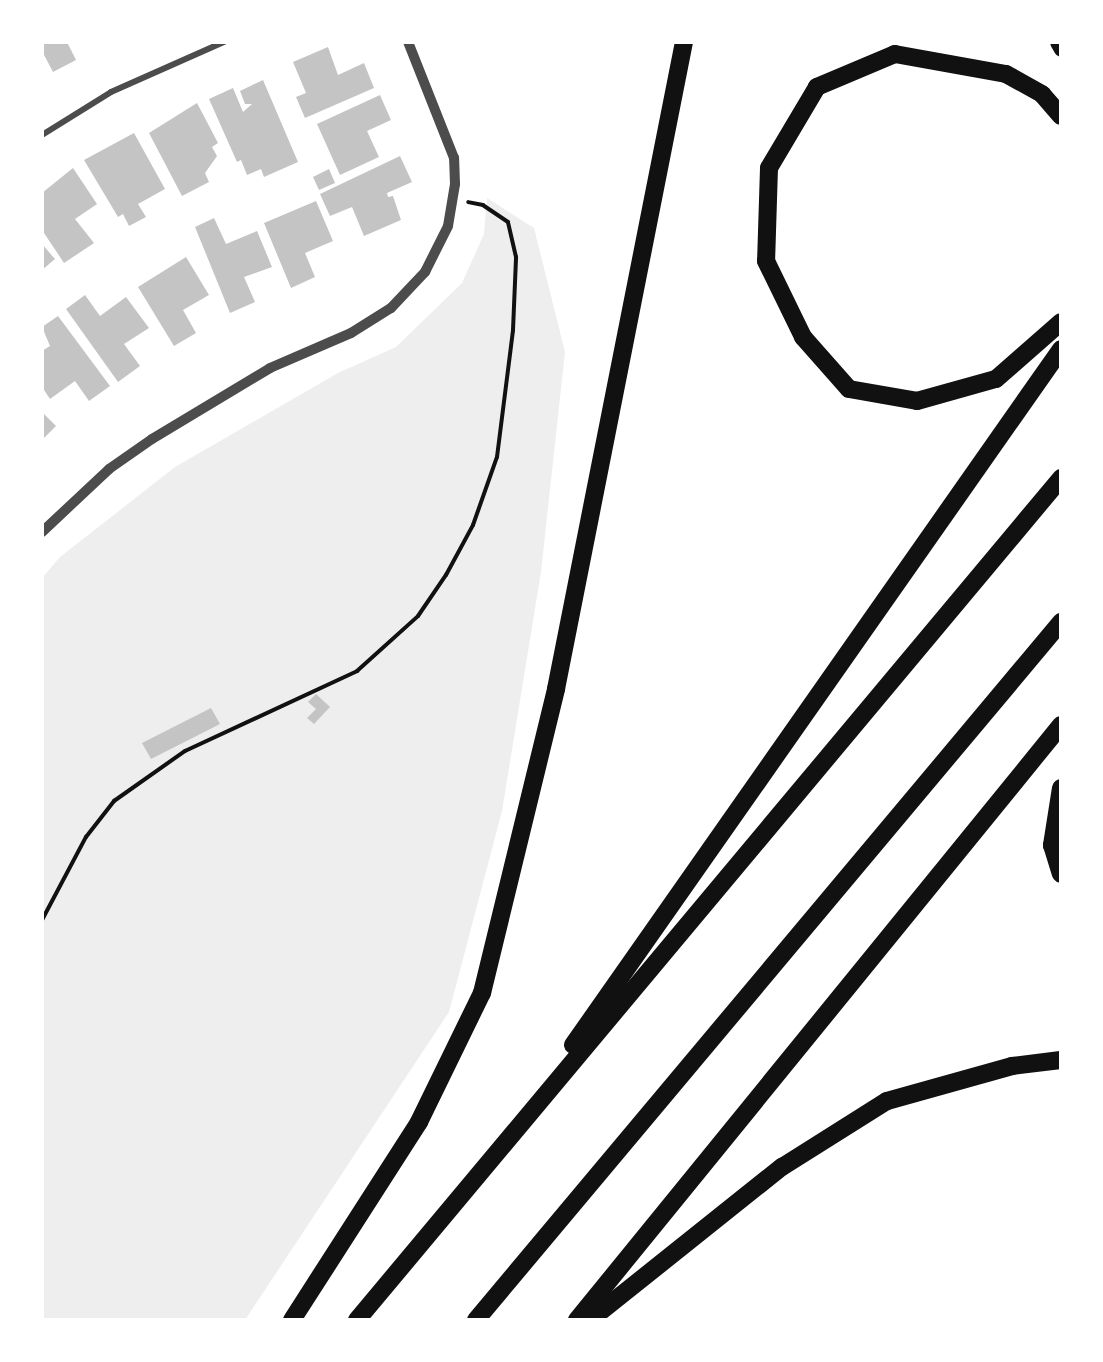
<!DOCTYPE html>
<html>
<head>
<meta charset="utf-8">
<style>
  body { margin:0 }
  #map { position:relative; width:1103px; height:1362px; overflow:hidden; background:#fff; font-family:Commissioner,sans-serif }
  div>[style] { position:absolute }
  .green>* { inset:0; background:#eee }
  .building>* { inset:0; background:#c4c4c4 }
  .path>* { height:4px; margin:-2px; padding:0 2px; transform-origin:2px; border-radius:2px; background:#111 }
  .minor>* { height:6px; margin:-3px; padding:0 3px; transform-origin:3px; border-radius:3px; background:#4c4c4c }
  .tertiary>* { height:10px; margin:-5px; padding:0 5px; transform-origin:5px; border-radius:5px; background:#4c4c4c }
  .primary>* { height:15px; margin:-7.5px; padding:0 7.5px; transform-origin:7.5px; border-radius:7.5px; background:#111 }
  .motorway>* { height:18px; margin:-9px; padding:0 9px; transform-origin:9px; border-radius:9px; background:#111 }
  span { translate:-50% -50%; white-space:nowrap; text-align:center; line-height:1.15; -webkit-text-stroke:6px #fff; paint-order:stroke }
  .frame { position:absolute; inset:0; border:44px solid #fff; pointer-events:none }
</style>
</head>
<body>
<div id="map">
  <div class="green">
    <div style="clip-path:polygon(487px 198px,534px 228px,565px 352px,541px 572px,502px 811px,449px 1012px,245px 1320px,42px 1320px,42px 578px,60px 557px,175px 467px,338px 373px,396px 347px,462px 283px,484px 234px)"></div>
  </div>
  <div class="building">
    <div style="clip-path:polygon(42px 42px,67px 42px,76px 60px,53px 72px,42px 51px)"></div>
    <div style="clip-path:polygon(328px 47px,338px 75px,364px 63px,374px 88px,305px 118px,296px 97px,306px 93px,293px 62px)"></div>
    <div style="clip-path:polygon(263px 80px,298px 162px,264px 177px,261px 169px,247px 175px,241px 160px,237px 162px,209px 99px,233px 88px,243px 112px,252px 104px,245px 104px,240px 91px)"></div>
    <div style="clip-path:polygon(380px 95px,391px 120px,367px 131px,379px 157px,340px 175px,317px 124px)"></div>
    <div style="clip-path:polygon(197px 103px,218px 143px,212px 147px,217px 156px,205px 173px,209px 182px,182px 196px,149px 133px)"></div>
    <div style="clip-path:polygon(134px 133px,165px 189px,138px 204px,146px 217px,129px 226px,123px 214px,118px 217px,84px 160px)"></div>
    <div style="clip-path:polygon(400px 156px,412px 182px,387px 193px,388px 197px,393px 196px,401px 220px,364px 236px,352px 207px,330px 216px,320px 194px)"></div>
    <div style="clip-path:polygon(73px 168px,97px 204px,75px 219px,94px 243px,64px 263px,42px 230px,42px 193px)"></div>
    <div style="clip-path:polygon(329px 169px,335px 183px,319px 190px,313px 177px)"></div>
    <div style="clip-path:polygon(316px 201px,333px 241px,305px 253px,315px 277px,291px 288px,264px 223px)"></div>
    <div style="clip-path:polygon(214px 218px,226px 244px,257px 231px,272px 267px,244px 277px,255px 302px,230px 313px,195px 227px)"></div>
    <div style="clip-path:polygon(42px 244px,55px 259px,42px 270px)"></div>
    <div style="clip-path:polygon(186px 257px,209px 295px,183px 310px,196px 333px,174px 346px,138px 287px)"></div>
    <div style="clip-path:polygon(85px 295px,100px 316px,126px 297px,149px 328px,124px 344px,140px 366px,118px 382px,66px 309px)"></div>
    <div style="clip-path:polygon(58px 316px,110px 386px,89px 401px,75px 381px,50px 399px,42px 387px,42px 351px,50px 346px,42px 327px)"></div>
    <div style="clip-path:polygon(42px 412px,56px 426px,42px 440px)"></div>
    <div style="clip-path:polygon(316px 694px,330px 707px,314px 724px,307px 718px,316px 709px,308px 702px)"></div>
    <div style="clip-path:polygon(211px 708px,220px 724px,151px 759px,142px 743px)"></div>
  </div>
  <div class="path">
    <div style="left:42px;top:920px;width:94px;rotate:-62.1deg"></div>
    <div style="left:86px;top:837px;width:46px;rotate:-52.1deg"></div>
    <div style="left:114px;top:801px;width:87px;rotate:-35.2deg"></div>
    <div style="left:185px;top:751px;width:190px;rotate:-24.9deg"></div>
    <div style="left:357px;top:671px;width:82px;rotate:-42deg"></div>
    <div style="left:418px;top:616px;width:50px;rotate:-55.7deg"></div>
    <div style="left:446px;top:575px;width:57px;rotate:-61.6deg"></div>
    <div style="left:473px;top:525px;width:72px;rotate:-70.6deg"></div>
    <div style="left:497px;top:457px;width:128px;rotate:-82.8deg"></div>
    <div style="left:513px;top:330px;width:73px;rotate:-87.6deg"></div>
    <div style="left:516px;top:257px;width:36px;rotate:-103deg"></div>
    <div style="left:508px;top:222px;width:30px;rotate:-146deg"></div>
    <div style="left:483px;top:205px;width:15px;rotate:-169deg"></div>
  </div>
  <div class="minor">
    <div style="left:42px;top:135px;width:81px;rotate:-31.9deg"></div>
    <div style="left:111px;top:92px;width:124px;rotate:-23.9deg"></div>
  </div>
  <div class="tertiary">
    <div style="left:42px;top:532px;width:92px;rotate:-43.2deg"></div>
    <div style="left:109px;top:469px;width:52px;rotate:-34.9deg"></div>
    <div style="left:152px;top:439px;width:138px;rotate:-31deg"></div>
    <div style="left:270px;top:368px;width:88px;rotate:-23.4deg"></div>
    <div style="left:351px;top:333px;width:47px;rotate:-32deg"></div>
    <div style="left:391px;top:308px;width:50px;rotate:-46.6deg"></div>
    <div style="left:425px;top:272px;width:51px;rotate:-63.4deg"></div>
    <div style="left:448px;top:226px;width:43px;rotate:-80.5deg"></div>
    <div style="left:455px;top:184px;width:26px;rotate:-92deg"></div>
    <div style="left:454px;top:158px;width:125px;rotate:-111.6deg"></div>
  </div>
  <div class="primary">
    <div style="left:1057px;top:42px;width:8px;rotate:60deg"></div>
  </div>
  <div class="motorway">
    <div style="left:1061px;top:116px;width:29px;rotate:-131deg"></div>
    <div style="left:1042px;top:94px;width:41px;rotate:-150.9deg"></div>
    <div style="left:1006px;top:74px;width:113px;rotate:-169.8deg"></div>
    <div style="left:895px;top:54px;width:85px;rotate:157.1deg"></div>
    <div style="left:817px;top:87px;width:94px;rotate:120.7deg"></div>
    <div style="left:769px;top:168px;width:93px;rotate:91.8deg"></div>
    <div style="left:766px;top:261px;width:85px;rotate:64deg"></div>
    <div style="left:803px;top:337px;width:69px;rotate:48.5deg"></div>
    <div style="left:849px;top:389px;width:69px;rotate:10deg"></div>
    <div style="left:917px;top:401px;width:82px;rotate:-15.6deg"></div>
    <div style="left:996px;top:379px;width:86px;rotate:-41.2deg"></div>
    <div style="left:1061px;top:788px;width:58px;rotate:99deg"></div>
    <div style="left:1052px;top:845px;width:30px;rotate:73deg"></div>
    <div style="left:573px;top:1045px;width:850px;rotate:-54.96deg"></div>
    <div style="left:292px;top:1320px;width:235px;rotate:-57.3deg"></div>
    <div style="left:419px;top:1122px;width:144px;rotate:-64deg"></div>
    <div style="left:482px;top:993px;width:313px;rotate:-76.3deg"></div>
    <div style="left:556px;top:689px;width:660px;rotate:-78.81deg"></div>
    <div style="left:357px;top:1320px;width:1098px;rotate:-50.1deg"></div>
    <div style="left:476px;top:1320px;width:911px;rotate:-50.03deg"></div>
    <div style="left:577px;top:1320px;width:767px;rotate:-50.87deg"></div>
    <div style="left:590px;top:1320px;width:246px;rotate:-38.6deg"></div>
    <div style="left:782px;top:1167px;width:124px;rotate:-32.2deg"></div>
    <div style="left:887px;top:1101px;width:130px;rotate:-15.6deg"></div>
    <div style="left:1012px;top:1066px;width:49px;rotate:-7deg"></div>
  </div>
  <div class="frame"></div>
</div>
</body>
</html>
